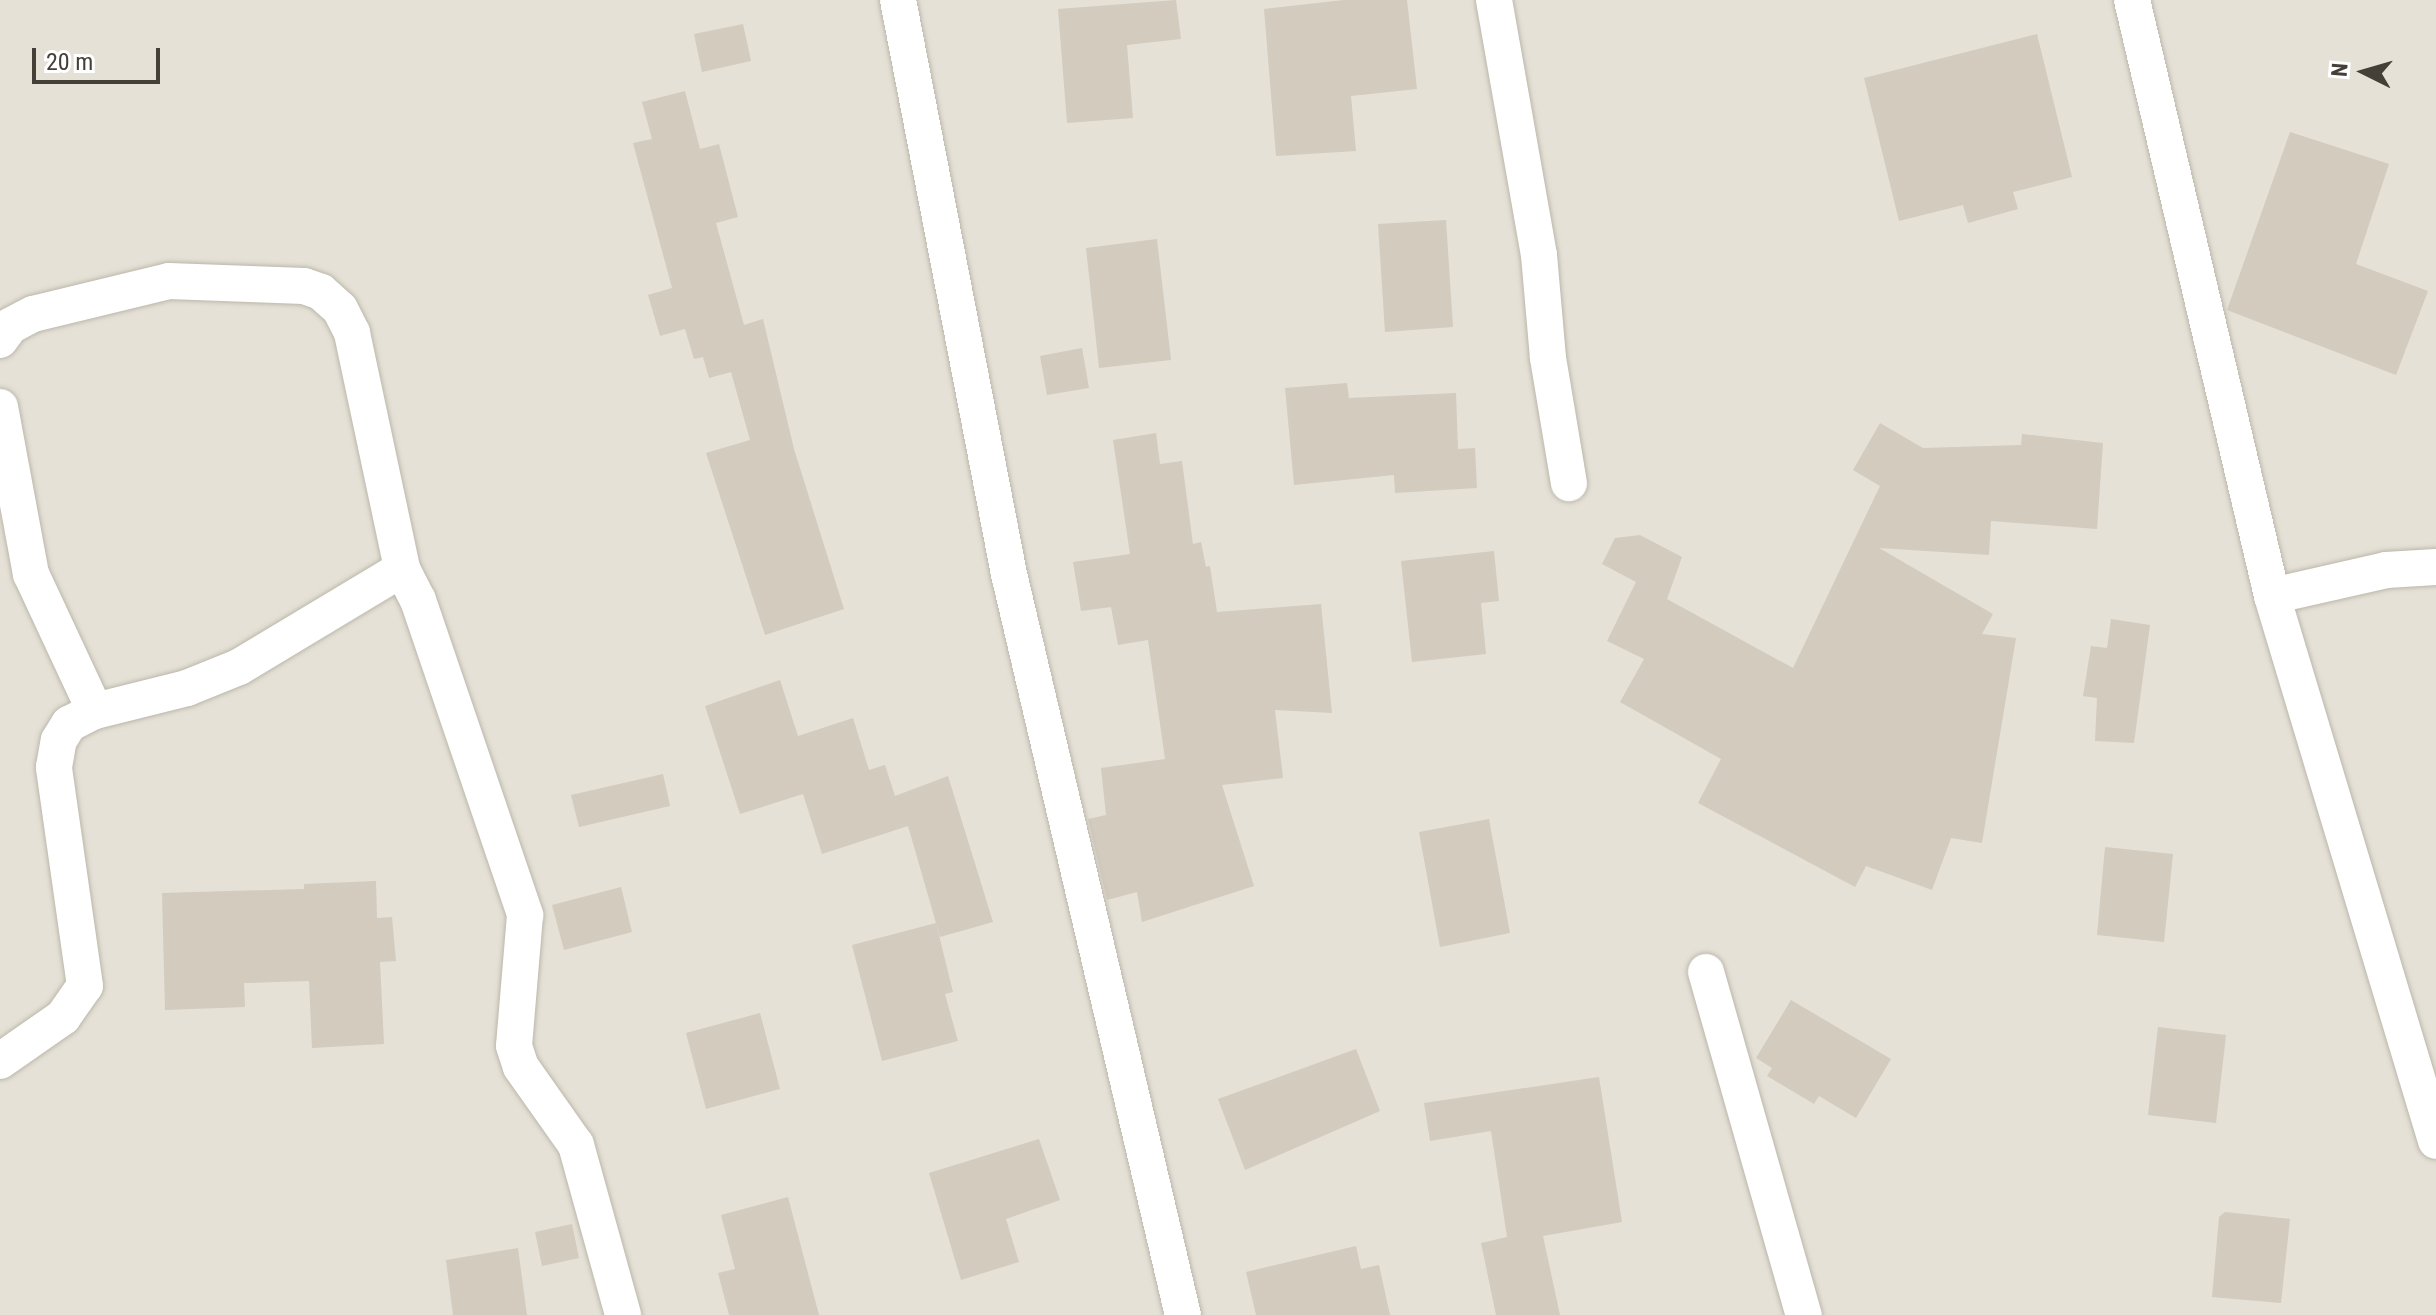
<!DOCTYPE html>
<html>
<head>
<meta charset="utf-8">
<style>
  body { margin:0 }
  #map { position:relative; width:2436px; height:1315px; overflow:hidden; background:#f2efe7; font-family:"Roboto Condensed",sans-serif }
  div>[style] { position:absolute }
  .residential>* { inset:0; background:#e5e1d6 }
  .building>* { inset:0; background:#d2cbbe }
  .roads { filter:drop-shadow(0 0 2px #bcb7ab) drop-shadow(0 0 2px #bcb7ab) }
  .street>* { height:36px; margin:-18px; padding:0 18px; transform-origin:18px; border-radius:18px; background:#fff }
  span { translate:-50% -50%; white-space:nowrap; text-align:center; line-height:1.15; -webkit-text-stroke:6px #fff; paint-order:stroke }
  .north { position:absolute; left:2324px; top:32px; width:80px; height:80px; -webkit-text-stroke:6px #fff; paint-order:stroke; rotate:275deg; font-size:22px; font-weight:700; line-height:32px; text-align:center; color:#443f37 }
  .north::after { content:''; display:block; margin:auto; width:28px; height:36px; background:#443f37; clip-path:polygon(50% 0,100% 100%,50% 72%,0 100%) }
  .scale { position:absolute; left:32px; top:48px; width:128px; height:36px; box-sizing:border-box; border:4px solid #443f37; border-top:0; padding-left:10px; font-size:24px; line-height:28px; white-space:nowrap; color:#443f37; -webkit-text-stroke:6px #fff; paint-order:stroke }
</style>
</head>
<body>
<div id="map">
  <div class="residential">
    <div style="clip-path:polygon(0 0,2436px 0,2436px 1315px,0 1315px)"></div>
  </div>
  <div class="building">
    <div style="clip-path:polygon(1176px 0,1181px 39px,1127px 45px,1133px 118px,1067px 123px,1058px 9px)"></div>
    <div style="clip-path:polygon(1344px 0,1407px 0,1417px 89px,1351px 96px,1356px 151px,1276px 156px,1264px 9px)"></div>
    <div style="clip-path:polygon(743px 24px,751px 61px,702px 72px,694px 34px)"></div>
    <div style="clip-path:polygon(2037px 34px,2072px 177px,2013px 192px,2018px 209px,1968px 223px,1963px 205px,1899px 221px,1864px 78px)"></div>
    <div style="clip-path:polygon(685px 91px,700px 149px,719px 144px,738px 217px,716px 223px,744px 325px,763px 319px,794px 449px,844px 609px,765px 635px,706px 453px,750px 440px,731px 372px,709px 378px,703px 357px,694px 359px,685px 329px,660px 336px,648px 295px,672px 288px,633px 143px,652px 139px,642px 102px)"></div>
    <div style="clip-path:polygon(2290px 132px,2389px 164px,2356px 264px,2428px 291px,2396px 375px,2227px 310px)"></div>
    <div style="clip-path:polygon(1446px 220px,1453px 327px,1385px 332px,1378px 224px)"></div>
    <div style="clip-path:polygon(1157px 239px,1171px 360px,1099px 368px,1086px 248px)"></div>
    <div style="clip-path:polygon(1082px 348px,1089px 388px,1047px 395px,1040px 356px)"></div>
    <div style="clip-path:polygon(1347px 383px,1349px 398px,1456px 393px,1458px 449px,1475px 448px,1477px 488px,1395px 493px,1394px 475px,1294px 485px,1285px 388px)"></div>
    <div style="clip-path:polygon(1880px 423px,1923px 448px,2021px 445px,2022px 434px,2103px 443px,2097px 529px,1991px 521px,1989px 555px,1879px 548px,1993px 614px,1982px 634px,2016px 638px,1982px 843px,1951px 838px,1932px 890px,1866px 866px,1855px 887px,1698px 803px,1721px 759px,1620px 702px,1644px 659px,1607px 641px,1636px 582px,1602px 564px,1615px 538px,1640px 535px,1682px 557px,1667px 599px,1793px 668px,1880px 486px,1853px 470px)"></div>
    <div style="clip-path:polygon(1156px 433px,1160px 464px,1182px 461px,1193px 544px,1201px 542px,1206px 567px,1210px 566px,1217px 612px,1321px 604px,1332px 713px,1275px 710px,1283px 778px,1222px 785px,1254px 886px,1142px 922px,1137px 892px,1107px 900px,1088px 819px,1106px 815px,1101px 768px,1165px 759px,1148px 640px,1118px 645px,1111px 607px,1081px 611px,1073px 562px,1130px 554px,1113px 440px)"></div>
    <div style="clip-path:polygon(1494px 551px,1499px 601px,1481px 603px,1486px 654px,1412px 662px,1401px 561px)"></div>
    <div style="clip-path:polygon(2111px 619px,2150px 625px,2134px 743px,2095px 741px,2097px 698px,2083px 696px,2091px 646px,2107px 648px)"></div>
    <div style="clip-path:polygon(780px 680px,798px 736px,853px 718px,869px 770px,885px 765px,895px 796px,948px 776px,993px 922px,940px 937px,908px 826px,822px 854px,803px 794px,740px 814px,705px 706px)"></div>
    <div style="clip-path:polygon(663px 774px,670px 806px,579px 827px,571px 795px)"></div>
    <div style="clip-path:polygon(1489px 819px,1510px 933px,1440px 947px,1419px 832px)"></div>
    <div style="clip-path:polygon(2105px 847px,2173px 854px,2164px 942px,2097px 935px)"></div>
    <div style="clip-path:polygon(376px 881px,377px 918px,392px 917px,396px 961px,380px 962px,384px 1044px,312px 1048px,309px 981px,244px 983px,245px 1007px,165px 1010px,162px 893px,304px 889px,304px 884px)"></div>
    <div style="clip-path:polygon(621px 887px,632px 932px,564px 950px,552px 905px)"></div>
    <div style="clip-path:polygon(936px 923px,953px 992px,945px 994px,958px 1041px,882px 1061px,852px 945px)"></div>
    <div style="clip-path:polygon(1791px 1000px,1891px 1059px,1856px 1118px,1819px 1096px,1814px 1104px,1767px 1076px,1772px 1068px,1756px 1058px)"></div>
    <div style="clip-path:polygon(760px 1013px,780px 1089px,706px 1109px,686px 1033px)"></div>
    <div style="clip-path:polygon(2158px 1027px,2226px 1035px,2216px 1123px,2148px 1115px)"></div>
    <div style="clip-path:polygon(1356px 1049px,1380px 1111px,1245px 1170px,1218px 1099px)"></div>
    <div style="clip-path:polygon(1599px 1077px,1622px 1222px,1543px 1236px,1560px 1315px,1496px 1315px,1481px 1243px,1507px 1237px,1491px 1131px,1430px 1141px,1424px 1103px)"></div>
    <div style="clip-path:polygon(1039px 1139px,1060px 1200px,1006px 1219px,1019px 1262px,961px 1280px,929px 1173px)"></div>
    <div style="clip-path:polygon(788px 1197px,819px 1315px,729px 1315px,718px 1273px,735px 1269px,721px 1215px)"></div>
    <div style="clip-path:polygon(2225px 1212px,2290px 1219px,2281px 1303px,2212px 1297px,2219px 1217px)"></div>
    <div style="clip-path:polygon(572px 1224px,579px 1258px,542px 1266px,535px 1232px)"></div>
    <div style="clip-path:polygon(1356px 1246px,1361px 1269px,1379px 1265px,1390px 1315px,1256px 1315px,1246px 1272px)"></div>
    <div style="clip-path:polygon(518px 1248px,527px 1315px,453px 1315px,446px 1260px)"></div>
  </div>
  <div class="roads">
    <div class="street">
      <div style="left:898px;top:0;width:585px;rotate:79.06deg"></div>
      <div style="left:1009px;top:574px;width:761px;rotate:76.79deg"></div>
      <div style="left:1494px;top:0;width:259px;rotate:80deg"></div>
      <div style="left:1539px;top:255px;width:103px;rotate:85deg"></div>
      <div style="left:1548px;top:358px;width:127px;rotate:80.5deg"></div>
      <div style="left:2132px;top:0;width:612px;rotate:76.78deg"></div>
      <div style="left:2272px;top:596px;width:569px;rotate:73.25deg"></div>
      <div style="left:0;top:340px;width:17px;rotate:-54deg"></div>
      <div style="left:10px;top:326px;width:26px;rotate:-28deg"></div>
      <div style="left:33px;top:314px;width:140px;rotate:-13.6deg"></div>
      <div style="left:169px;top:281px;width:135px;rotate:2.1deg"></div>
      <div style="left:304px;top:286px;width:18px;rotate:19deg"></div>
      <div style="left:321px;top:292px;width:25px;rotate:42deg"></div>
      <div style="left:340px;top:309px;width:27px;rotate:63deg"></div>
      <div style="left:352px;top:333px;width:241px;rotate:78deg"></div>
      <div style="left:0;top:407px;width:170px;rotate:79.5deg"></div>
      <div style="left:31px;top:574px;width:151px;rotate:65deg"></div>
      <div style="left:2272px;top:596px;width:117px;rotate:-12.8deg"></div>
      <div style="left:2386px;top:570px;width:50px;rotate:-3.4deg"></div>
      <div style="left:1706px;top:972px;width:357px;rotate:74.1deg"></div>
      <div style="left:0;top:1061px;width:77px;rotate:-34.9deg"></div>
      <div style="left:63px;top:1017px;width:38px;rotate:-55deg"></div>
      <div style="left:85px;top:986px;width:221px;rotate:-98.1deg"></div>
      <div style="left:54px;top:767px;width:27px;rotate:-80deg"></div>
      <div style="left:59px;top:740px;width:19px;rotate:-58deg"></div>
      <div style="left:69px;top:724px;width:29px;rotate:-27deg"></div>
      <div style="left:95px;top:711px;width:95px;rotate:-14deg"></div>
      <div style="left:187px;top:688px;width:56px;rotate:-22deg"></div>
      <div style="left:239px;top:667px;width:190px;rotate:-31deg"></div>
      <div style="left:402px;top:569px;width:35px;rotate:63deg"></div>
      <div style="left:418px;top:600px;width:333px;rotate:71.2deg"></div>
      <div style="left:525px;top:915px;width:131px;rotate:94.8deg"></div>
      <div style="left:514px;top:1046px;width:22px;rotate:72deg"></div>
      <div style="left:521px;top:1067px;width:95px;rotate:54.8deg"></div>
      <div style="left:576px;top:1145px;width:176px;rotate:74.5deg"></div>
    </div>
  </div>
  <div class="north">N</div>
  <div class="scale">20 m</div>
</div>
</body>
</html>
